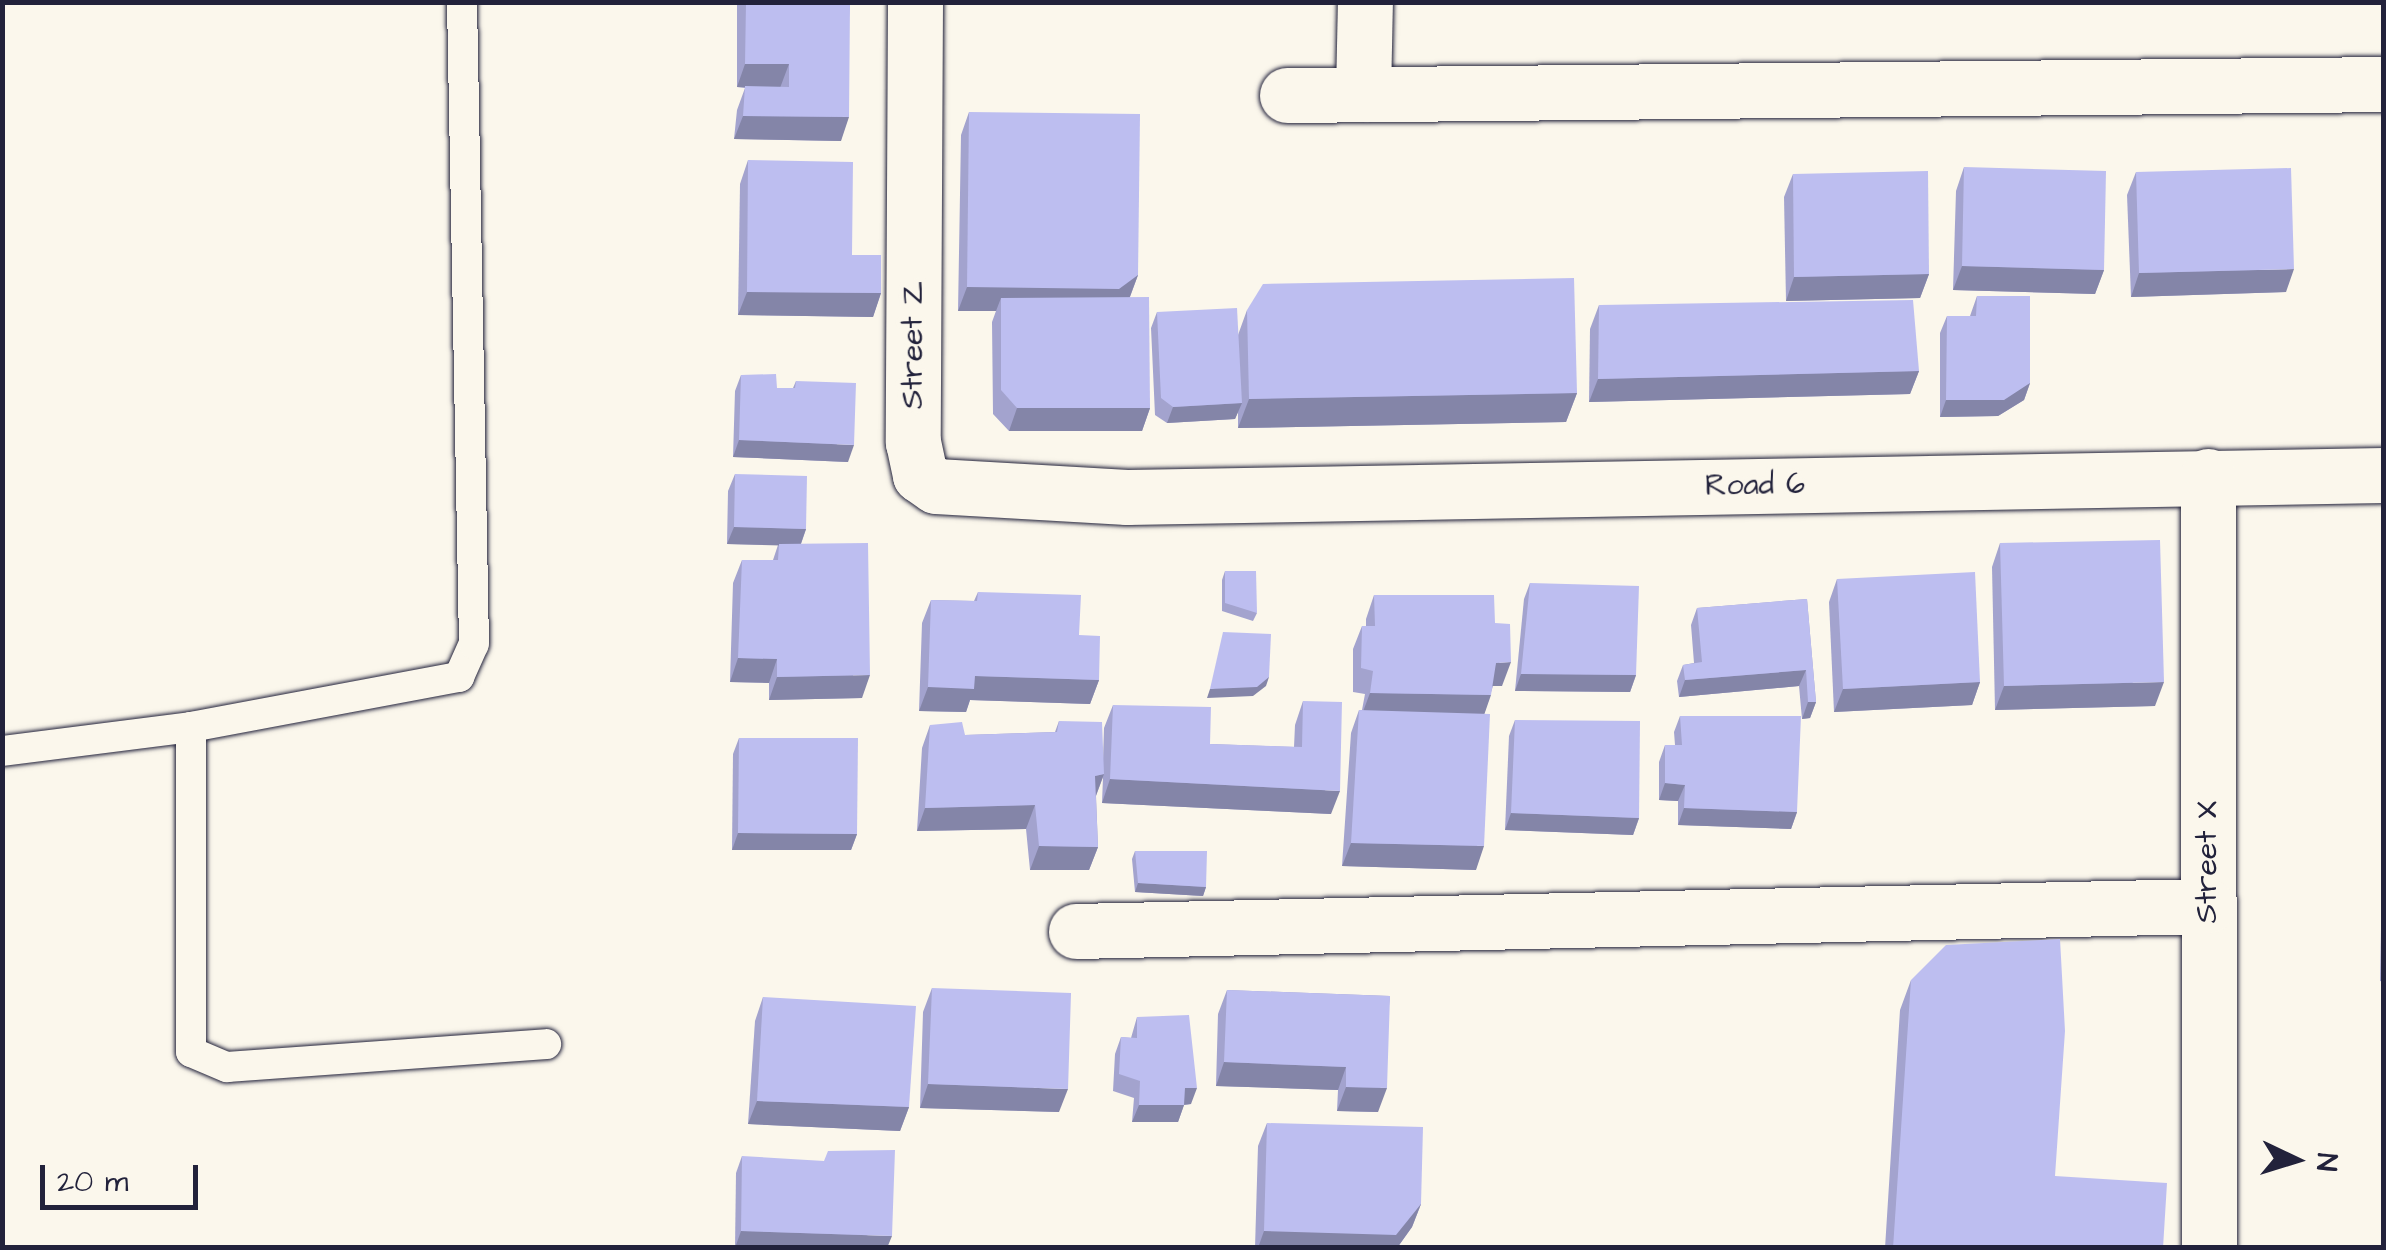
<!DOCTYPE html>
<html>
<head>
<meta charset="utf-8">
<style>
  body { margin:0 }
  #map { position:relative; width:2386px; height:1250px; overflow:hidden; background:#fbf7ec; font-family:"Architects Daughter",sans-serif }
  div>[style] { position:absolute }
  .roads { filter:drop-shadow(0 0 2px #22223b) drop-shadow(0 0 2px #22223b) }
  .service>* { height:30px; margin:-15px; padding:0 15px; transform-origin:15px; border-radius:15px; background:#fbf7ec }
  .minor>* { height:55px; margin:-27.5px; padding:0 27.5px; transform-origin:27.5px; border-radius:27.5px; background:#fbf7ec }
  .wall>* { inset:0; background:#a3a3ce }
  .shaded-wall>* { inset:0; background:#8485a8 }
  .building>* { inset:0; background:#bdbef0 }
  span { translate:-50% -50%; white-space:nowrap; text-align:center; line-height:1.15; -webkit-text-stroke:9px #fbf7ec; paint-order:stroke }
  .street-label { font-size:30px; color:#22223b }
  .frame { position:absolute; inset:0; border:5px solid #22223b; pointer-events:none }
  .north { position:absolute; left:2246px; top:1110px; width:100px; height:100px; -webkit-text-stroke:8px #fbf7ec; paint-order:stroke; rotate:94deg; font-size:28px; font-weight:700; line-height:40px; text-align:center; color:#22223b }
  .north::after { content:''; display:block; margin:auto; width:35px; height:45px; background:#22223b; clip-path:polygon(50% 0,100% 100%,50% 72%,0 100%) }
  .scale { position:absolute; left:40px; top:1165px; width:158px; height:45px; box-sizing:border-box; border:5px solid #22223b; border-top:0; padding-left:12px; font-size:30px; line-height:35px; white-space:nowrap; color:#22223b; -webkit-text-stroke:8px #fbf7ec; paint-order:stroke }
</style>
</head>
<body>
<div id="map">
  <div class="roads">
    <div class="service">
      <div style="left:191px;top:727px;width:325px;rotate:90deg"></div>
      <div style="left:191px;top:1052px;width:39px;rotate:23deg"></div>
      <div style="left:227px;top:1067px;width:320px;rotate:-4.1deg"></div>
      <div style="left:2px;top:751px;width:191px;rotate:-7.2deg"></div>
      <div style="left:191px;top:727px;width:273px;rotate:-10.6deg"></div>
      <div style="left:459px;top:677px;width:36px;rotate:-66deg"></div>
      <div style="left:474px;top:644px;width:642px;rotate:-91.07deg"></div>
    </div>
    <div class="minor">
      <div style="left:915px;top:2px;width:440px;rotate:90.3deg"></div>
      <div style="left:913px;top:442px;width:34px;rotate:78deg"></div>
      <div style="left:920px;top:475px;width:19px;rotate:35deg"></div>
      <div style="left:936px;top:486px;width:191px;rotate:3.3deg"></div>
      <div style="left:1127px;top:497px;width:1257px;rotate:-1deg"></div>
      <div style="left:1363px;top:94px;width:92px;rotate:-88.8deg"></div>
      <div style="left:1287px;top:95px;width:1097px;rotate:-0.57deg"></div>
      <div style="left:2208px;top:476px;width:772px;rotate:89.93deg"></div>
      <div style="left:1076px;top:931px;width:1131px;rotate:-1.27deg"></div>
    </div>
  </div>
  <div class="wall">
    <div style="clip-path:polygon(737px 2px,850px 2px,841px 141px,734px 139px,737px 110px,745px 88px,737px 87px)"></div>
    <div style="clip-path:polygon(969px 112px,1138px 275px,1130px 297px,1150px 408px,1142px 431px,1009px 431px,993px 414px,992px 322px,996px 311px,958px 311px,961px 135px)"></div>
    <div style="clip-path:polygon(748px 160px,881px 293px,873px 317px,738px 315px,740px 184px)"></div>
    <div style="clip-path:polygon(1964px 167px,2104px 270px,2095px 294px,1953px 290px,1956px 191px)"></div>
    <div style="clip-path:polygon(2136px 172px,2286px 292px,2131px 297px,2127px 195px)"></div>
    <div style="clip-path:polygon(1793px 174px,1929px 274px,1920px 298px,1786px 301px,1784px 197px)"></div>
    <div style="clip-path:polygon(1977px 296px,2030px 383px,2024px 400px,1998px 416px,1940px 417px,1940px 333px,1947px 316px,1970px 316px)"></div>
    <div style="clip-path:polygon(1599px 305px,1919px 371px,1910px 394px,1589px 402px,1590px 329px)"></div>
    <div style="clip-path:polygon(1247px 310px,1577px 393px,1566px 422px,1238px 428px,1238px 412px,1235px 419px,1167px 423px,1155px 415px,1151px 328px,1157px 312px,1238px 335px)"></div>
    <div style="clip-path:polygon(741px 375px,777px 388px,793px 388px,796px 381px,848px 462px,733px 457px,735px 391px)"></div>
    <div style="clip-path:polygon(735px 474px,806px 529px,801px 544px,862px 698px,769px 700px,769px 683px,730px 682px,733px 583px,742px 560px,773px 560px,778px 545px,727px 544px,728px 491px)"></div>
    <div style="clip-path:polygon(2000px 543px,2155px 706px,1995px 710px,1992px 567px)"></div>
    <div style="clip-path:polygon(2384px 559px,2384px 609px,2382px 563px)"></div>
    <div style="clip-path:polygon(1225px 571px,1257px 613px,1253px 621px,1222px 611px,1222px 580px)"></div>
    <div style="clip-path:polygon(1837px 579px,1980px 682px,1972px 705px,1834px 712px,1829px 602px)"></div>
    <div style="clip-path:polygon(1530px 583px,1636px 675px,1630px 692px,1515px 691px,1524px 599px)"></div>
    <div style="clip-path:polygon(978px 592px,1079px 635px,1099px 680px,1090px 704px,970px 700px,966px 712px,919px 711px,922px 623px,931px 600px,974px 601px)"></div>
    <div style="clip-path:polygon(1374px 595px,1495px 623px,1502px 686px,1493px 686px,1484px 714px,1476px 870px,1342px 866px,1351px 733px,1359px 710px,1362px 710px,1365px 694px,1353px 692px,1353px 649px,1362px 626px,1366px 626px,1366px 619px)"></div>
    <div style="clip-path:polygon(1807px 599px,1816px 702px,1810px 718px,1802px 719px,1799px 686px,1679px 697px,1677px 681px,1683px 665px,1694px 663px,1691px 625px,1697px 608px)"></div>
    <div style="clip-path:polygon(1303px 701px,1331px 814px,1102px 803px,1103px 777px,1096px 796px,1098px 847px,1089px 870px,1030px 870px,1026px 829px,917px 831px,922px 748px,930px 725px,965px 735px,1055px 732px,1059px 721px,1103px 759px,1104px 728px,1113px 705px,1210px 744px,1294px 747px,1295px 725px)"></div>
    <div style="clip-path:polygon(1680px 716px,1797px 812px,1791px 829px,1678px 825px,1678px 801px,1659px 800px,1659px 762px,1665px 745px,1675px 745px,1674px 732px)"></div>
    <div style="clip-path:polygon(1515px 720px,1639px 818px,1633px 835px,1505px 830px,1509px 736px)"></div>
    <div style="clip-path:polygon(739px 738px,857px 834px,851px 850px,732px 850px,733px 754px)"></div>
    <div style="clip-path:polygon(1135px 851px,1206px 887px,1203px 896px,1135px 892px,1132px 859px)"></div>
    <div style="clip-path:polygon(2384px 922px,2384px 982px,2380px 981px,2381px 929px)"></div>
    <div style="clip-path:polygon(1911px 980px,2055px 1176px,2163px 1248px,1885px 1248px,1900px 1010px)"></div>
    <div style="clip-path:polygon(932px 988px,1059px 1112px,920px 1108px,923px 1012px)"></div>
    <div style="clip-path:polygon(1227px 990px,1390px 996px,1378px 1112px,1337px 1111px,1338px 1090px,1216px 1086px,1218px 1014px)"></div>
    <div style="clip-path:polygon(763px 997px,909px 1107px,900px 1131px,748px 1124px,755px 1021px)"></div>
    <div style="clip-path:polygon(2384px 1010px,2384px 1073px,2381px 1073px,2381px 1018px)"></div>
    <div style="clip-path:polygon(1137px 1017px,1191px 1104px,1184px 1105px,1178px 1122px,1132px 1122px,1134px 1098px,1113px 1091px,1115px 1054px,1121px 1037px,1131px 1038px)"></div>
    <div style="clip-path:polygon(1267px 1123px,1421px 1204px,1412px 1227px,1397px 1248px,1255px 1248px,1258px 1146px)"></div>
    <div style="clip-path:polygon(742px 1156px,887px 1248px,735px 1248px,736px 1173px)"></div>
  </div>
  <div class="shaded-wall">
    <div style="clip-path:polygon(745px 64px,789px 64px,780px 88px,737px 87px)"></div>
    <div style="clip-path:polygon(743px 116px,849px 117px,841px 141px,734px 139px)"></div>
    <div style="clip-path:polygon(1962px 266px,2104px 270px,2095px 294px,1953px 290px)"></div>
    <div style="clip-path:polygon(2294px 269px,2286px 292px,2131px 297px,2139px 273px)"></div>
    <div style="clip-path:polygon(1929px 274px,1920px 298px,1786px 301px,1794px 277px)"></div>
    <div style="clip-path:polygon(1138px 275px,1129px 299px,1001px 298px,996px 311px,958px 311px,967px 287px)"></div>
    <div style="clip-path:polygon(747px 292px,881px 293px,873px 317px,738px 315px)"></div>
    <div style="clip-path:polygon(1919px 371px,1910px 394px,1589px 402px,1598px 379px)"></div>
    <div style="clip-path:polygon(2030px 383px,2024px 400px,1998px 416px,1940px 417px,1946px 400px)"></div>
    <div style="clip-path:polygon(1577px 393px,1566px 422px,1238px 428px,1249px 399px)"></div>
    <div style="clip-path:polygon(1242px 403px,1235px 419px,1167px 423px,1173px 407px)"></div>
    <div style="clip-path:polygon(1017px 408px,1150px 408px,1142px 431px,1009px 431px)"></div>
    <div style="clip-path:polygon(739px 440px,854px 445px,848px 462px,733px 457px)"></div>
    <div style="clip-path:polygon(734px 527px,806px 529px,800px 546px,727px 544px)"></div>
    <div style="clip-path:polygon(738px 658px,777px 659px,769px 683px,730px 682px)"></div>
    <div style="clip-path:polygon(1511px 662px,1502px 686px,1488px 686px,1496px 663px)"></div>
    <div style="clip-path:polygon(1806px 670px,1799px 686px,1679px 697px,1685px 680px)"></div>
    <div style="clip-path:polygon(1521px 674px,1636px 675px,1630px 692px,1515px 691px)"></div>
    <div style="clip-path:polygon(870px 675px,862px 698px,769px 700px,777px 677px)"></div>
    <div style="clip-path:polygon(975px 676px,1099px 680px,1090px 704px,970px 700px,966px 712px,919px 711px,928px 687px)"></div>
    <div style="clip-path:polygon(1269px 677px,1266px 686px,1253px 696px,1207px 698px,1210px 689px)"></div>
    <div style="clip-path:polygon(1980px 682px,1972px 705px,1834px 712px,1843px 689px)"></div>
    <div style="clip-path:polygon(2164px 682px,2155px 706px,1995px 710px,2004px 686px)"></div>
    <div style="clip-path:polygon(1370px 693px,1491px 695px,1483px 718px,1361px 717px)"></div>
    <div style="clip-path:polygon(1808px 702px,1816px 702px,1810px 718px,1802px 719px)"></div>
    <div style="clip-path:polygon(1104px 774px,1095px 798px,1095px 776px)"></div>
    <div style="clip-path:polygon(1110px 779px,1340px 791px,1331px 814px,1102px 803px)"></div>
    <div style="clip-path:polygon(1665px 783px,1685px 785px,1678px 801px,1659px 800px)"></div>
    <div style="clip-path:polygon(1035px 805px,1026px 829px,917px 831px,925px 808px)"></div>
    <div style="clip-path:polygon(1684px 808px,1797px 812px,1791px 829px,1678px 825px)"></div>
    <div style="clip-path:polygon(1511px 813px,1639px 818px,1633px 835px,1505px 830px)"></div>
    <div style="clip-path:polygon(738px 833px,857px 834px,851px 850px,732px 850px)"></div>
    <div style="clip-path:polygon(1351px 843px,1484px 846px,1476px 870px,1342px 866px)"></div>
    <div style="clip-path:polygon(1039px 846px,1098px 847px,1089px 870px,1030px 870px)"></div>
    <div style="clip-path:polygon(1138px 883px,1206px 887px,1203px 896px,1135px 892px)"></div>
    <div style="clip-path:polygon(1224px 1062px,1346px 1067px,1338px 1090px,1216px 1086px)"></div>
    <div style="clip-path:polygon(928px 1084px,1068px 1089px,1059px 1112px,920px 1108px)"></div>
    <div style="clip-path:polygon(1346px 1087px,1387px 1088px,1378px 1112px,1337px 1111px)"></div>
    <div style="clip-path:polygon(1185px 1088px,1197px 1088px,1191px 1104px,1182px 1105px,1184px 1105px,1178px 1122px,1132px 1122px,1139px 1105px)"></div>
    <div style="clip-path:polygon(757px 1101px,909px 1107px,900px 1131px,748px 1124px)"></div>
    <div style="clip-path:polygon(1421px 1204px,1412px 1227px,1397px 1248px,1258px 1248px,1264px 1231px)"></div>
    <div style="clip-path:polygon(741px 1231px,892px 1236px,887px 1248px,735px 1248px)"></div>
  </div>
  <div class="building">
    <div style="clip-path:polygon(746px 2px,850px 2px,849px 117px,743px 116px,745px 86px,789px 87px,789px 64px,745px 64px)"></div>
    <div style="clip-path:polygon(969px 112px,1140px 114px,1138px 275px,1119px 289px,967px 287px)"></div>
    <div style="clip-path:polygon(748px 160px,853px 162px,852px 255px,881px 255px,881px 293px,747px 292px)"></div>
    <div style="clip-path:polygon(1964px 167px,2106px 171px,2104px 270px,1962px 266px)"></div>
    <div style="clip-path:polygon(2291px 168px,2294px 269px,2139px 273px,2136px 172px)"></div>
    <div style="clip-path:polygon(1928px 171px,1929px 274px,1794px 277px,1793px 174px)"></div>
    <div style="clip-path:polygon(1574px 278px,1577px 393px,1249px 399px,1247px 310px,1263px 284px)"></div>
    <div style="clip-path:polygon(1977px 296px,2030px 296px,2030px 383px,2004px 400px,1946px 400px,1947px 316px,1976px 316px)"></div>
    <div style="clip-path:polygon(1149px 297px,1150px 408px,1017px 408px,1001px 390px,1001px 298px)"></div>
    <div style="clip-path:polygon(1913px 300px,1919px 371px,1598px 379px,1599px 305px)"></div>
    <div style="clip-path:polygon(1237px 308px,1242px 403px,1173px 407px,1161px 398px,1157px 312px)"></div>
    <div style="clip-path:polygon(776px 374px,777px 388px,795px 388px,796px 381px,856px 383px,854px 445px,739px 440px,741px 375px)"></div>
    <div style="clip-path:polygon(735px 474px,807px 476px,806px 529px,734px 527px)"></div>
    <div style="clip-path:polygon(2160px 540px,2164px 682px,2004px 686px,2000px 543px)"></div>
    <div style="clip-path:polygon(868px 543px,870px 675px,777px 677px,777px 659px,738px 658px,742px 560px,778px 560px,779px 544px)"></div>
    <div style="clip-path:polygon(1225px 571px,1256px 571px,1257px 613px,1225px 603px)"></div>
    <div style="clip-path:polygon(1975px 572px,1980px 682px,1843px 689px,1837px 579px)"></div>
    <div style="clip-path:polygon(1530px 583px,1639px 586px,1636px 675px,1521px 674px)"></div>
    <div style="clip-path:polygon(978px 592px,1081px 595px,1079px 635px,1100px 636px,1099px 680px,975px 676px,974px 689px,928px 687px,931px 600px,977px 601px)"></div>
    <div style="clip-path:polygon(1374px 595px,1494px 595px,1495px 623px,1510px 624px,1511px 662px,1496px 663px,1491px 695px,1370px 693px,1373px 671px,1361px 668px,1362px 626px,1375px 626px)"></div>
    <div style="clip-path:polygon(1807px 599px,1816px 702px,1808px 702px,1806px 670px,1685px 680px,1683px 665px,1702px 662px,1697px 608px)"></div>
    <div style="clip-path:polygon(1223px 632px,1271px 634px,1269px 677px,1257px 687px,1210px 689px)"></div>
    <div style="clip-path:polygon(1303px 701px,1342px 702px,1340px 791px,1110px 779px,1113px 705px,1211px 707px,1210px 744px,1302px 747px)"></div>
    <div style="clip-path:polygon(1359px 710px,1490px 714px,1484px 846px,1351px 843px)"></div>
    <div style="clip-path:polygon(1680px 716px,1801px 716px,1797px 812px,1684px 808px,1685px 785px,1665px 783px,1665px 745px,1682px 745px)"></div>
    <div style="clip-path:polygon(1515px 720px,1640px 721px,1639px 818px,1511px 813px)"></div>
    <div style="clip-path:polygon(1059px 721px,1102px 722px,1104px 774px,1095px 776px,1098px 847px,1039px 846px,1035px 805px,925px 808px,930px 725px,962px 722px,965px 735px,1057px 732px)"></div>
    <div style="clip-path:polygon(739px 738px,858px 738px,857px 834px,738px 833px)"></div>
    <div style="clip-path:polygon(1135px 851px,1207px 851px,1206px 887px,1138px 883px)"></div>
    <div style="clip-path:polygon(2060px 939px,2065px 1031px,2055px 1176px,2167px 1183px,2163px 1248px,1893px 1248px,1911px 980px,1946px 945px)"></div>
    <div style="clip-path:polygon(932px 988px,1071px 993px,1068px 1089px,928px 1084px)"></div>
    <div style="clip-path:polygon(1227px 990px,1390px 996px,1387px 1088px,1346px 1087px,1346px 1067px,1224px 1062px)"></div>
    <div style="clip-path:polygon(763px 997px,916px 1006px,909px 1107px,757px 1101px)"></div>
    <div style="clip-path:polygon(1189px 1015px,1197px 1088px,1185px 1088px,1184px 1105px,1139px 1105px,1140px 1081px,1119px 1074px,1121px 1037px,1137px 1038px,1137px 1017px)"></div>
    <div style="clip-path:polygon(1267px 1123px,1423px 1127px,1421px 1204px,1396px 1235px,1264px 1231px)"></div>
    <div style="clip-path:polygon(895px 1150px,892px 1236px,741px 1231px,742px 1156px,824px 1161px,828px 1151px)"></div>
  </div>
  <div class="street-label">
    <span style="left:913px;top:345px;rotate:-90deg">Street Z</span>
    <span style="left:1755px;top:485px;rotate:-1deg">Road 6</span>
    <span style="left:2207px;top:862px;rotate:-90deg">Street X</span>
  </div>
  <div class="frame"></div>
  <div class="north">N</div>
  <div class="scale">20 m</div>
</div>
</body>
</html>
